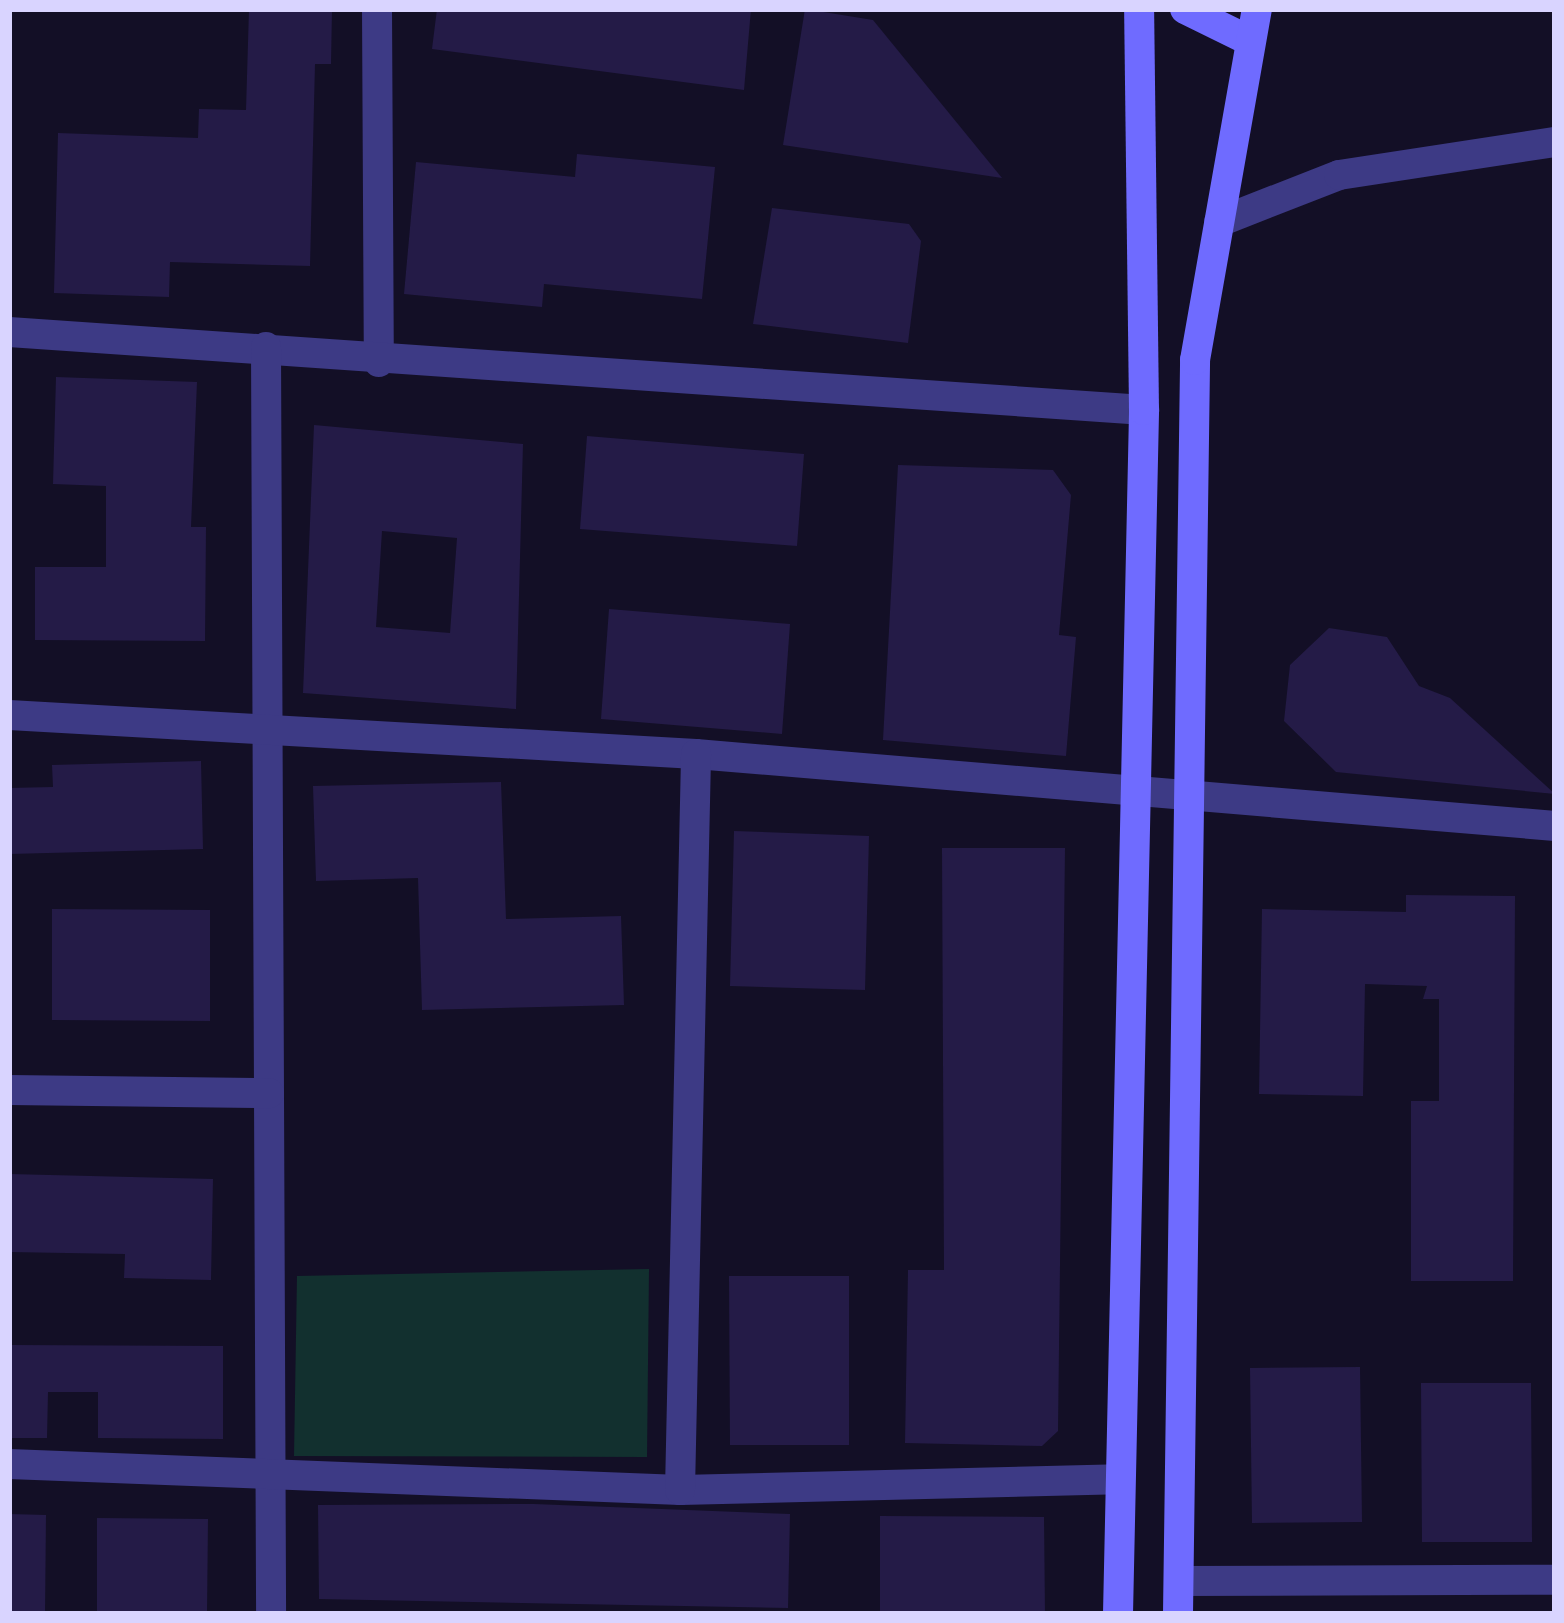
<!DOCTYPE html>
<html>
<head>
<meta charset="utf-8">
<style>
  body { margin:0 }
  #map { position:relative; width:1564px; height:1623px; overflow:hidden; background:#130f26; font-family:"Varela Round",sans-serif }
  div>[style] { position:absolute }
  .green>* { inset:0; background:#12302f }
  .building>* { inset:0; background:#241b47 }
  .street>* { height:30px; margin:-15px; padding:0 15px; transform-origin:15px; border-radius:15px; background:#3d3a85 }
  .secondary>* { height:30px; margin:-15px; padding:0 15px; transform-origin:15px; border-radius:15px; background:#6f6bff }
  span { translate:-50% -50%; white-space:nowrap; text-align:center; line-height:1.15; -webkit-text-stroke:12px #130f26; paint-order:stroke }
  .frame { position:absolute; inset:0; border:12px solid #d9d4ff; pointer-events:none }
</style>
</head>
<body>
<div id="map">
  <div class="green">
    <div style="clip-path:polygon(649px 1269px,647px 1457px,294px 1456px,297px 1276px)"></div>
  </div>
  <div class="building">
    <div style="clip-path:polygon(249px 9px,332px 9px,331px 64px,315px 64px,310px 266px,170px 262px,169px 297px,54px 293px,58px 133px,198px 138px,199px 109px,246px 110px)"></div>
    <div style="clip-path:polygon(437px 9px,751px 9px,744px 90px,432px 49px)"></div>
    <div style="clip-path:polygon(805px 9px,873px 20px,1002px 178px,783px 145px)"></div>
    <div style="clip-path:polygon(577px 154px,715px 167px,702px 299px,544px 284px,542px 307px,404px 294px,416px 162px,575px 177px)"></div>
    <div style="clip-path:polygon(772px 208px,909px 224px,921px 241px,908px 343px,753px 324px)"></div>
    <div style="clip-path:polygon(56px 377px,197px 382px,191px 527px,206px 527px,205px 641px,35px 640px,35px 567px,106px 567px,106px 486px,53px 484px)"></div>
    <div style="clip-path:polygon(evenodd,314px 425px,523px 444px,516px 709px,303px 693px,314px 425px,382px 531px,457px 538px,450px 633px,376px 627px,382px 531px)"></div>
    <div style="clip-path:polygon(587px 436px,804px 454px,797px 546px,580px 529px)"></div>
    <div style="clip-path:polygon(898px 465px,1053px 470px,1071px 495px,1059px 635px,1076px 637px,1066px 756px,883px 740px)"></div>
    <div style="clip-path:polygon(609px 609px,790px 624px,782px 734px,601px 719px)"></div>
    <div style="clip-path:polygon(1329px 628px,1387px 637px,1419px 686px,1450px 698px,1555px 794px,1336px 772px,1284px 721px,1290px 665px)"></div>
    <div style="clip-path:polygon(201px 761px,203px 849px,9px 854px,9px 788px,53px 787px,52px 765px)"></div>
    <div style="clip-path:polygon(501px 782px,506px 919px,621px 916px,624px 1005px,422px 1010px,418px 878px,316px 881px,313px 786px)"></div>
    <div style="clip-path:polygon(734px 831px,869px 836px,865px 990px,730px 986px)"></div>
    <div style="clip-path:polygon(942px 848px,1065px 848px,1058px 1431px,1042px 1446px,905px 1443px,908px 1270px,944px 1270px)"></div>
    <div style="clip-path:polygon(1406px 895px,1515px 896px,1513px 1281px,1411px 1281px,1411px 1101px,1439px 1101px,1439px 999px,1423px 999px,1427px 986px,1365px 984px,1363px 1096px,1259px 1094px,1262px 909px,1406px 912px)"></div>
    <div style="clip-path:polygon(52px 909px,210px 910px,210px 1021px,52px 1020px)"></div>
    <div style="clip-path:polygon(9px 1174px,213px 1179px,211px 1280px,124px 1278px,125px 1254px,9px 1252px)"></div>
    <div style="clip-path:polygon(729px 1276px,849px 1276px,849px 1445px,730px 1445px)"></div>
    <div style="clip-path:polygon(9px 1345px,223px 1346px,223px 1439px,98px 1438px,98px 1392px,48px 1392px,47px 1438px,9px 1438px)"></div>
    <div style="clip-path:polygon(1360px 1367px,1362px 1522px,1252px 1523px,1250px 1368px)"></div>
    <div style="clip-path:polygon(1421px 1383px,1531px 1383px,1532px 1542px,1422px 1542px)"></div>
    <div style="clip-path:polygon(534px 1504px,790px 1514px,788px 1608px,319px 1599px,318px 1505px)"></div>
    <div style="clip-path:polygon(9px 1514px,46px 1515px,45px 1614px,9px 1614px)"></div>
    <div style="clip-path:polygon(880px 1516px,1044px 1517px,1045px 1614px,880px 1614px)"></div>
    <div style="clip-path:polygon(97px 1518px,208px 1519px,207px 1614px,97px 1614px)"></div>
  </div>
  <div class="street">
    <div style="left:377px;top:9px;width:353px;rotate:89.7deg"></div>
    <div style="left:1219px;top:222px;width:129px;rotate:-21.4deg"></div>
    <div style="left:1339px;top:175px;width:219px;rotate:-8.7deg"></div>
    <div style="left:9px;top:332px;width:1138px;rotate:3.93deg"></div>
    <div style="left:266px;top:347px;width:1267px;rotate:89.77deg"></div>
    <div style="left:9px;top:715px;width:688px;rotate:3.25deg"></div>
    <div style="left:696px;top:754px;width:862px;rotate:4.79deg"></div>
    <div style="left:9px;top:1090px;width:260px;rotate:0.7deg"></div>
    <div style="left:9px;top:1464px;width:672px;rotate:2.22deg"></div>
    <div style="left:680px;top:1490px;width:438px;rotate:-1.4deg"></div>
    <div style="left:680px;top:1490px;width:736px;rotate:-88.75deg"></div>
    <div style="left:1179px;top:1581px;width:376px;rotate:-0.2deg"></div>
  </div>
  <div class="secondary">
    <div style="left:1185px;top:9px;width:72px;rotate:26.2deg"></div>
    <div style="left:1118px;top:1614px;width:1204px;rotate:-88.76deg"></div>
    <div style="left:1144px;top:410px;width:401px;rotate:-90.7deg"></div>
    <div style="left:1178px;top:1614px;width:1254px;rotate:-89.22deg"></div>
    <div style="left:1195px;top:360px;width:356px;rotate:-80deg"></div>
  </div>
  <div class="frame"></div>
</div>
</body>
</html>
